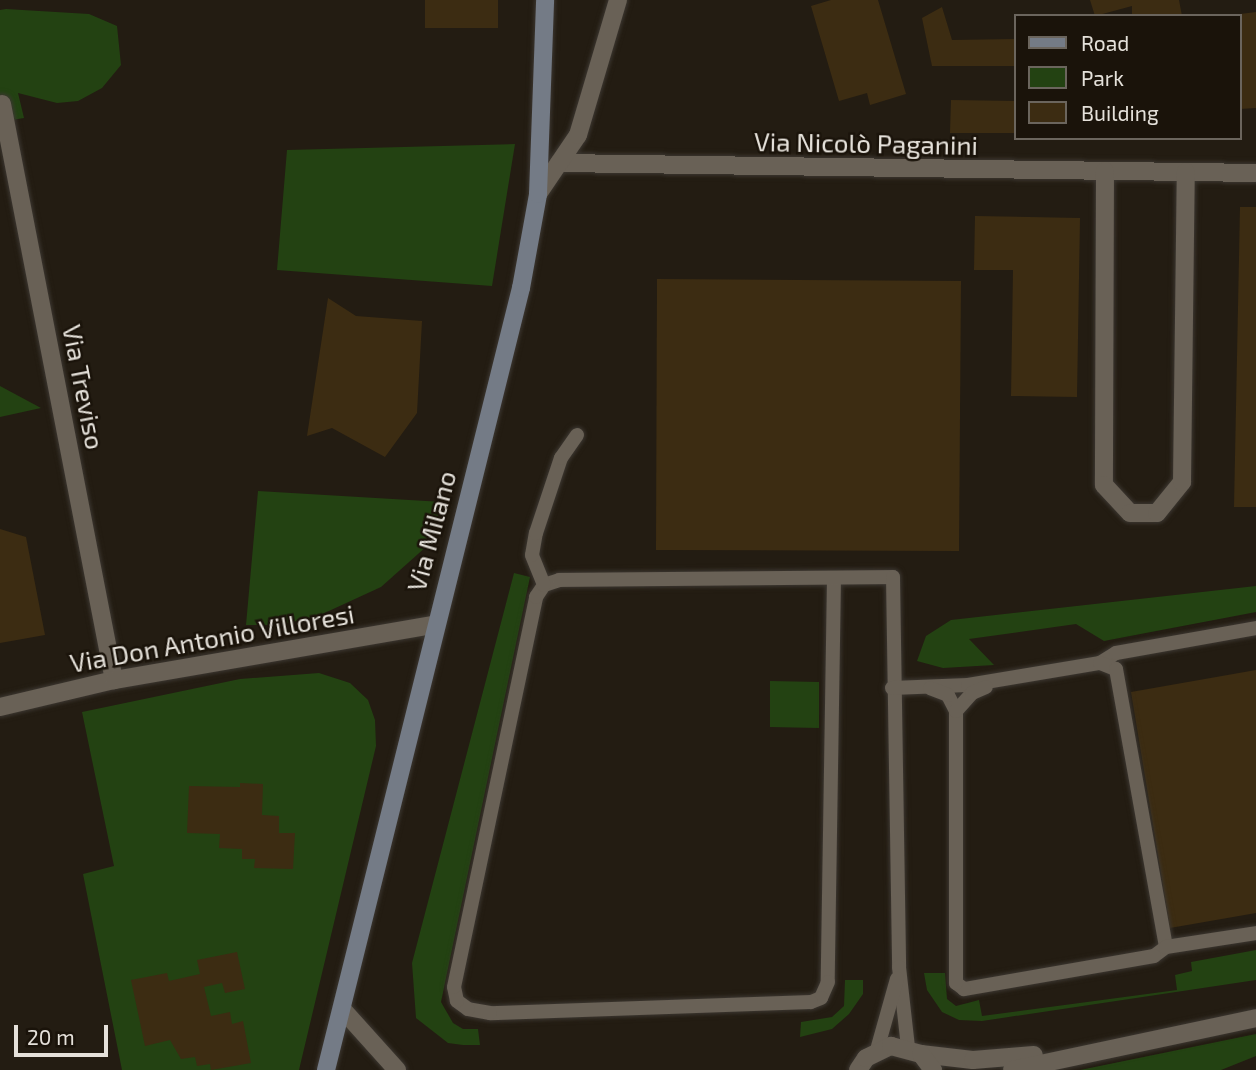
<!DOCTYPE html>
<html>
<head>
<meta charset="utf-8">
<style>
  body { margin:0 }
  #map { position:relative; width:1256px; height:1070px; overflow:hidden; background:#231c12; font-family:"Exo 2",sans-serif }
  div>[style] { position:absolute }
  .green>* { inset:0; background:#234212 }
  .building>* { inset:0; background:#3c2c12 }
  .roads { filter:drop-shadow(0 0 2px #3c3731) drop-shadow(0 0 2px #3c3731) }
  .service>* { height:14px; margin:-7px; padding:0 7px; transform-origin:7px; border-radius:7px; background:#696156 }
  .minor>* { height:18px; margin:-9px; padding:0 9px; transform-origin:9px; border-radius:9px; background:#696156 }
  .secondary>* { height:18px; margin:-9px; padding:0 9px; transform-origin:9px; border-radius:9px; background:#747b86 }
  span { translate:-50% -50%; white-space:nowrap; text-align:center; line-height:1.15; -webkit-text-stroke:5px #1a130a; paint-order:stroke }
  .street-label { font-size:26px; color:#e5e1da }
  .legend { position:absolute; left:1014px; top:14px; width:228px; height:126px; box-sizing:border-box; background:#1a130a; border:2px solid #6b655d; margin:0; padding:9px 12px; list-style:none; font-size:21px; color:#e5e1da }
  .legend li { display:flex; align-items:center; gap:14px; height:35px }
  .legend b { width:35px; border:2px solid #6b655d }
  .scale { position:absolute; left:14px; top:1025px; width:94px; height:32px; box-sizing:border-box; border:4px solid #e5e1da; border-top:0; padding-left:9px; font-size:21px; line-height:24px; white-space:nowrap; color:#e5e1da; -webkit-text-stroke:5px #1a130a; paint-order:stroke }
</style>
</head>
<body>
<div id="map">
  <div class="green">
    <div style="clip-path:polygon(6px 9px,89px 14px,117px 26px,121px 65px,102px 88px,78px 101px,57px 103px,18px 93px,24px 118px,0 122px,0 10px)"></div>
    <div style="clip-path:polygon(515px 144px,492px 286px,277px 270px,287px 150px)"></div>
    <div style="clip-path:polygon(0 386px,41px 408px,0 417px)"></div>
    <div style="clip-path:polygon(258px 491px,443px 502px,427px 546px,381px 587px,318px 616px,279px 625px,246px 625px)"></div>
    <div style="clip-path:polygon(514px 573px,530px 577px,441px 1002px,453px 1023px,463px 1029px,478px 1029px,480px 1045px,463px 1045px,448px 1043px,416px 1018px,412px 963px)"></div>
    <div style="clip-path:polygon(1256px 586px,1256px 612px,1104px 641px,1076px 624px,969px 639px,994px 665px,943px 668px,917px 661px,926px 636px,951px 620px)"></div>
    <div style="clip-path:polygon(319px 673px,350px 683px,368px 700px,375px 720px,376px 746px,299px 1070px,122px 1070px,83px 874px,114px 866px,82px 712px,240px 679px)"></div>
    <div style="clip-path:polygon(770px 681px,819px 682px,819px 728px,770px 727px)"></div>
    <div style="clip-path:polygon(1256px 950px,1256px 980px,982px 1021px,959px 1020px,942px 1012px,927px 990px,924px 973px,945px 973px,947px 999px,956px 1006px,979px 1000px,982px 1016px,1177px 990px,1175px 975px,1192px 971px,1191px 962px)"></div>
    <div style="clip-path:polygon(845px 980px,863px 980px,863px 994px,849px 1014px,832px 1029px,800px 1037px,801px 1022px,832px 1017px,844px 1006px)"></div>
    <div style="clip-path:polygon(1256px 1034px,1256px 1056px,1221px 1070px,1080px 1070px)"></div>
  </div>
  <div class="building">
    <div style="clip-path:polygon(425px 0,498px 0,498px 28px,425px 28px)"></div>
    <div style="clip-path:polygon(831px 0,878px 0,906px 94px,870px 105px,867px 93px,839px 101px,811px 6px)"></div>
    <div style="clip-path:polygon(1090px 0,1179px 0,1182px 16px,1132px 16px,1132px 6px,1095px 16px)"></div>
    <div style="clip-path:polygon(942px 7px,952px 40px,1016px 39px,1016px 66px,932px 66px,922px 18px)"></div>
    <div style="clip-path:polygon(1256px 12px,1256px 108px,1240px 109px,1240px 14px)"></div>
    <div style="clip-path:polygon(951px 100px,1016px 101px,1016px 133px,950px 133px)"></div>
    <div style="clip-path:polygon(1240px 207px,1256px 207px,1256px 507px,1234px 507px)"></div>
    <div style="clip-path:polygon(975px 216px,1080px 218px,1077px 397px,1011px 396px,1013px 270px,974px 270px)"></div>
    <div style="clip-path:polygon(657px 279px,961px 281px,959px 551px,656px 550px)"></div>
    <div style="clip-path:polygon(328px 298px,356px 316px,422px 321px,417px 413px,385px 457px,332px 428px,307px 436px)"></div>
    <div style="clip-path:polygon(0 529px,26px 537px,45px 635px,0 643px)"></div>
    <div style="clip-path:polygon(1256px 670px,1256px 913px,1170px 928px,1131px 692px)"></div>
    <div style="clip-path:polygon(240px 783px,263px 784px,262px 815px,279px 816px,279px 833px,295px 833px,293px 869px,254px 868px,255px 859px,242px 859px,242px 849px,219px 848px,220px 834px,187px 833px,189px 786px,240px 787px)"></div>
    <div style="clip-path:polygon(237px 952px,245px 989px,225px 993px,222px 983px,204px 987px,211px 1016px,230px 1012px,232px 1024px,243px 1021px,251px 1063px,211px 1070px,210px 1064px,197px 1066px,195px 1057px,181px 1059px,170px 1040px,145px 1046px,131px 980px,167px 973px,169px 981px,200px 974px,197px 960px)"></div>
  </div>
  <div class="roads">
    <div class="service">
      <div style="left:834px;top:578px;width:404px;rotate:90.9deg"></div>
      <div style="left:828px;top:982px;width:17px;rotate:114deg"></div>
      <div style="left:821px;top:998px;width:11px;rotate:158deg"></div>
      <div style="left:811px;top:1002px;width:321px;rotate:178deg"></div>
      <div style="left:490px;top:1013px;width:22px;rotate:-170deg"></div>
      <div style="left:468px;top:1009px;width:14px;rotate:-144deg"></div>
      <div style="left:457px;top:1001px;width:14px;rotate:-102deg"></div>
      <div style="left:454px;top:987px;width:399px;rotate:-78.1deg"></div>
      <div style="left:536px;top:597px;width:14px;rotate:-56deg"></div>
      <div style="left:544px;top:585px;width:16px;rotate:-18deg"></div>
      <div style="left:559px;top:580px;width:334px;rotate:-0.5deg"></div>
      <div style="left:893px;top:577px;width:390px;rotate:89.1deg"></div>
      <div style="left:899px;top:967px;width:81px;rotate:83.6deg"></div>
      <div style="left:544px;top:585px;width:32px;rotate:-112deg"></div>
      <div style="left:532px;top:555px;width:22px;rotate:-80deg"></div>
      <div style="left:536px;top:533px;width:79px;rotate:-71.6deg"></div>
      <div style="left:561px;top:458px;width:28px;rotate:-55deg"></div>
      <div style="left:1100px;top:663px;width:19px;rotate:-32deg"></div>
      <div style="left:1116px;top:653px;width:142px;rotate:-10.1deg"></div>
      <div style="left:892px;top:688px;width:76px;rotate:-2.3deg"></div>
      <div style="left:968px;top:685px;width:134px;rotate:-9.5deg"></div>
      <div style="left:1100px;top:663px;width:17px;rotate:21deg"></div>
      <div style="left:1116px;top:669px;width:282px;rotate:79.8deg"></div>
      <div style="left:1166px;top:947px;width:15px;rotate:143deg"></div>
      <div style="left:1154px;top:956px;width:193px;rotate:170.1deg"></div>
      <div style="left:964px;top:989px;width:10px;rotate:-143deg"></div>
      <div style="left:956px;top:983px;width:272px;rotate:-90deg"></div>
      <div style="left:956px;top:711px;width:18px;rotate:-117deg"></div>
      <div style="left:948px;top:695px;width:19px;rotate:-159deg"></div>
      <div style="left:956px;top:711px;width:24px;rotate:-48deg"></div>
      <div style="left:972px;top:693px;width:15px;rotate:-23deg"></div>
      <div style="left:1166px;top:947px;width:91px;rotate:-8.8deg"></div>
      <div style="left:877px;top:1050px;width:74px;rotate:-74.3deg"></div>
    </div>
    <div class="minor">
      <div style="left:2px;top:104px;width:587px;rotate:79deg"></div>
      <div style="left:559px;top:163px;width:697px;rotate:0.82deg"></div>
      <div style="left:1105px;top:171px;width:314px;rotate:90.2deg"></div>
      <div style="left:1104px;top:485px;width:38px;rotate:47deg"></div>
      <div style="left:1130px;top:513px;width:27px"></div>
      <div style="left:1157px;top:513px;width:40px;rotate:-51deg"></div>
      <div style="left:1182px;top:482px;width:310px;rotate:-89.3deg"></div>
      <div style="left:538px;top:194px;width:71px;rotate:-55.9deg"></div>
      <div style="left:578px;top:135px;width:141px;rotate:-73.5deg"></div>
      <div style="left:0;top:707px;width:117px;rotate:-13.3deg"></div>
      <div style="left:114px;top:680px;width:325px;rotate:-9.8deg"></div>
      <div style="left:343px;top:1010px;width:81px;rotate:48deg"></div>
      <div style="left:921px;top:1054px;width:52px;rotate:6.6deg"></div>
      <div style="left:973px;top:1060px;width:61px;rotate:-4.7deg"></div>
      <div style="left:858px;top:1070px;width:14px;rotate:-56deg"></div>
      <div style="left:866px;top:1058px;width:28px;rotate:-26deg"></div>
      <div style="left:891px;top:1046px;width:31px;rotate:15deg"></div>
      <div style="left:921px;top:1054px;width:20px;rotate:53deg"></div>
      <div style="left:1012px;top:1070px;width:249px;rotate:-12deg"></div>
    </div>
    <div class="secondary">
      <div style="left:326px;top:1070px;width:806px;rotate:-76deg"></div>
      <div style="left:521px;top:288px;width:96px;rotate:-79.7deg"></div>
      <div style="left:538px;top:194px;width:194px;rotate:-87.9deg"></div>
    </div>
  </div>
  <div class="street-label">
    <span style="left:866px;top:143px;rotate:1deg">Via Nicolò Paganini</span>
    <span style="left:84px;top:387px;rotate:79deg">Via Treviso</span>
    <span style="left:431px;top:531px;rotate:-75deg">Via Milano</span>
    <span style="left:212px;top:638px;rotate:-10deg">Via Don Antonio Villoresi</span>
  </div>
  <ul class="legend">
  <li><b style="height:9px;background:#747b86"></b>Road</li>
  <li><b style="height:19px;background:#234212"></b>Park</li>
  <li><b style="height:19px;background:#3c2c12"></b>Building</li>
  </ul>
  <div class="scale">20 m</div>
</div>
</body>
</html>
